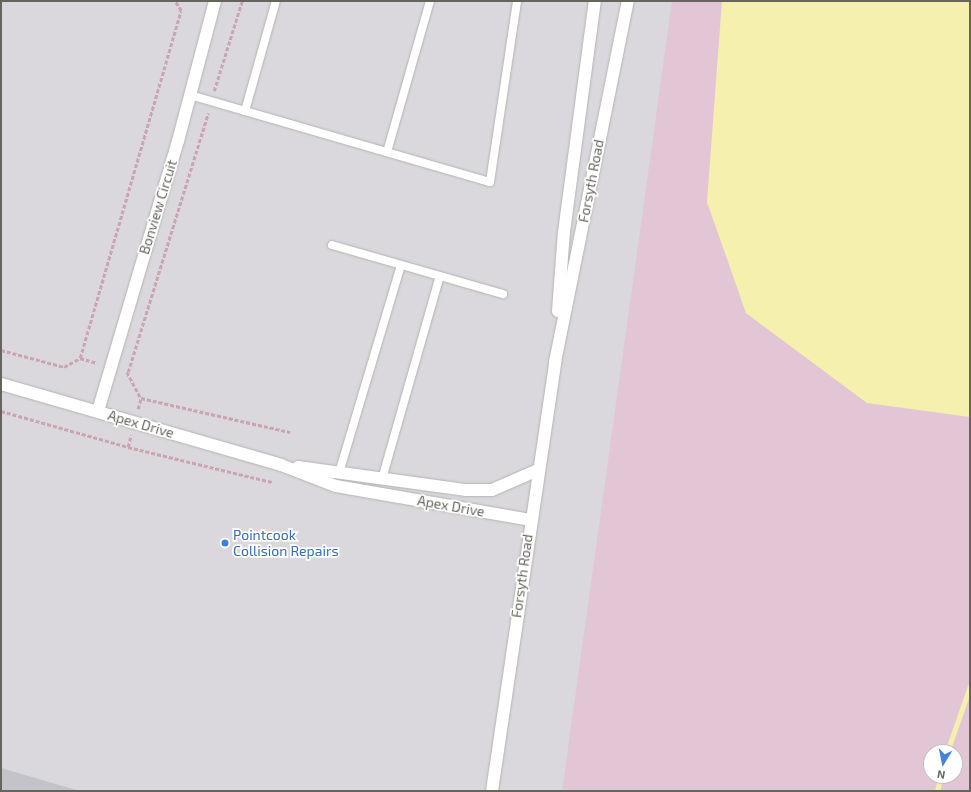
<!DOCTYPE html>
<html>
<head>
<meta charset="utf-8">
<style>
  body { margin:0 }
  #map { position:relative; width:971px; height:792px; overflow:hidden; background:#e9e6ee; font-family:"Exo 2",sans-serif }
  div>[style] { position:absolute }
  .industrial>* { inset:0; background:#dad8dd }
  .green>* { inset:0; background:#e3c6d5 }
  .water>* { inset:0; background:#f6f0af }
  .stream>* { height:5px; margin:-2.5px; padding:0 2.5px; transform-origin:2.5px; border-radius:2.5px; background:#f6f0af }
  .building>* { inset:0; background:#c4c3ca }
  .path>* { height:2.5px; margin-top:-1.25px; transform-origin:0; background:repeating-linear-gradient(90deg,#caa4ae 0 4px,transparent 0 6px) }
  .roads { filter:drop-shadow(0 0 1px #b4b4af) drop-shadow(0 0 1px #b4b4af) }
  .service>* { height:8px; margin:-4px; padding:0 4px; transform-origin:4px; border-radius:4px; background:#fff }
  .minor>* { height:12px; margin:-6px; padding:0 6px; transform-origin:6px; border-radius:6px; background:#fff }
  .dots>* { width:11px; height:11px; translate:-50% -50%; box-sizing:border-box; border:2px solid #fff; border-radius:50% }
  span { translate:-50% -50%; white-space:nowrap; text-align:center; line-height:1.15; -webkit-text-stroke:3.5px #fff; paint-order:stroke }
  .street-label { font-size:14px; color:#65655e }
  .shop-label { font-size:14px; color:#366cbe }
  .left { translate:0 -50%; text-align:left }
  .frame { position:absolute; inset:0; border:2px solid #65655e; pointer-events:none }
  .north { position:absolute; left:923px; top:744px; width:40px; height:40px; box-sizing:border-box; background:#fff; border:1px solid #c1c1bf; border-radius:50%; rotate:190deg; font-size:11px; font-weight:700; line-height:16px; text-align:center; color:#65655e }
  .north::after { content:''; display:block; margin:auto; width:14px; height:18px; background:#4484d6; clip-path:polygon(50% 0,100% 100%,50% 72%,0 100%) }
</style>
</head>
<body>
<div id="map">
  <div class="industrial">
    <div style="clip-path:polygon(evenodd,1px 1px,970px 1px,970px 768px,963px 791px,1px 791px,1px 1px,931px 752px,955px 752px,955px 776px,931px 776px,931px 752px)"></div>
  </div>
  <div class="green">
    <div style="clip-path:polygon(evenodd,672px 1px,970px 1px,970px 791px,562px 791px,672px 1px,931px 752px,955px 752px,955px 776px,931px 776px,931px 752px)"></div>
  </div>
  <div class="water">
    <div style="clip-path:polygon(722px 1px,970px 1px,970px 417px,867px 403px,746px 313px,707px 202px)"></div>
  </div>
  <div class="stream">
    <div style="left:947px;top:752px;width:70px;rotate:-70.8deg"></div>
    <div style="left:937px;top:791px;width:16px;rotate:-75deg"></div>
  </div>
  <div class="building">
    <div style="clip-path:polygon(1px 768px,80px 791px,1px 791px)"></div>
  </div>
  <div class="path">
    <div style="left:214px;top:91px;width:94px;rotate:-72.7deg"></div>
    <div style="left:1px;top:350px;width:65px;rotate:15.1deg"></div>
    <div style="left:64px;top:367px;width:18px;rotate:-29deg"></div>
    <div style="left:80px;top:358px;width:18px;rotate:16deg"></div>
    <div style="left:80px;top:358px;width:361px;rotate:-73.8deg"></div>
    <div style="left:181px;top:11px;width:12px;rotate:-121deg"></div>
    <div style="left:127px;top:372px;width:30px;rotate:62deg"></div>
    <div style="left:141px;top:398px;width:153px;rotate:12.9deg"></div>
    <div style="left:128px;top:372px;width:271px;rotate:-72.8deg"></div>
    <div style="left:138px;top:409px;width:11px;rotate:-75deg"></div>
    <div style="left:1px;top:411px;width:132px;rotate:15.8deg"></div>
    <div style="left:128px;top:447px;width:148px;rotate:13.7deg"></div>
    <div style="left:128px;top:447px;width:12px;rotate:-76deg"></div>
  </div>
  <div class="roads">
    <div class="service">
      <div style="left:190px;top:95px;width:312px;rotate:16.2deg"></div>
      <div style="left:490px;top:182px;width:183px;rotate:-81.5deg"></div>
      <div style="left:245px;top:111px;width:114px;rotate:-74.3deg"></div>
      <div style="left:387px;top:152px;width:157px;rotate:-74.1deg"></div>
      <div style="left:332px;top:245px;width:178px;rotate:16deg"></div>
      <div style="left:339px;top:473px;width:217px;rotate:-73.4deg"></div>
      <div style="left:382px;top:479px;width:211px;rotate:-74.1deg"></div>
    </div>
    <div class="minor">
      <div style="left:558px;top:311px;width:79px;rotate:-85.7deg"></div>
      <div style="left:564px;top:232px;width:233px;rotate:-82.4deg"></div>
      <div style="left:1px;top:384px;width:291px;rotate:16.1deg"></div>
      <div style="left:281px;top:465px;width:59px;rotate:20.9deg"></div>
      <div style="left:336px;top:486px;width:197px;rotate:9.9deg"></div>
      <div style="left:98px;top:411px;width:282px;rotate:-73.5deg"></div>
      <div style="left:178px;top:141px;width:145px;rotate:-75.2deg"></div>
      <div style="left:298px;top:467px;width:170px;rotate:7.8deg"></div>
      <div style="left:466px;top:490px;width:26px"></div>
      <div style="left:492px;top:490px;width:50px;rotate:-23.5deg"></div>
      <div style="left:492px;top:791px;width:434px;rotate:-81.6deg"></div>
      <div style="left:555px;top:362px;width:368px;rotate:-78.6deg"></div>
    </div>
  </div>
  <div class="dots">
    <div style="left:225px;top:543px;background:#3f7fe0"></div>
  </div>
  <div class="street-label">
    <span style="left:591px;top:181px;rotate:-79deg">Forsyth Road</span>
    <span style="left:158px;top:207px;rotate:-73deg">Bonview Circuit</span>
    <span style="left:141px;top:424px;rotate:16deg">Apex Drive</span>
    <span style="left:451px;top:506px;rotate:10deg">Apex Drive</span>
    <span style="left:522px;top:576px;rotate:-82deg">Forsyth Road</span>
  </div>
  <div class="shop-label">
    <span class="left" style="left:233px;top:543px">Pointcook<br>Collision Repairs</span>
  </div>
  <div class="frame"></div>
  <div class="north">N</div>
</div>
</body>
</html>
